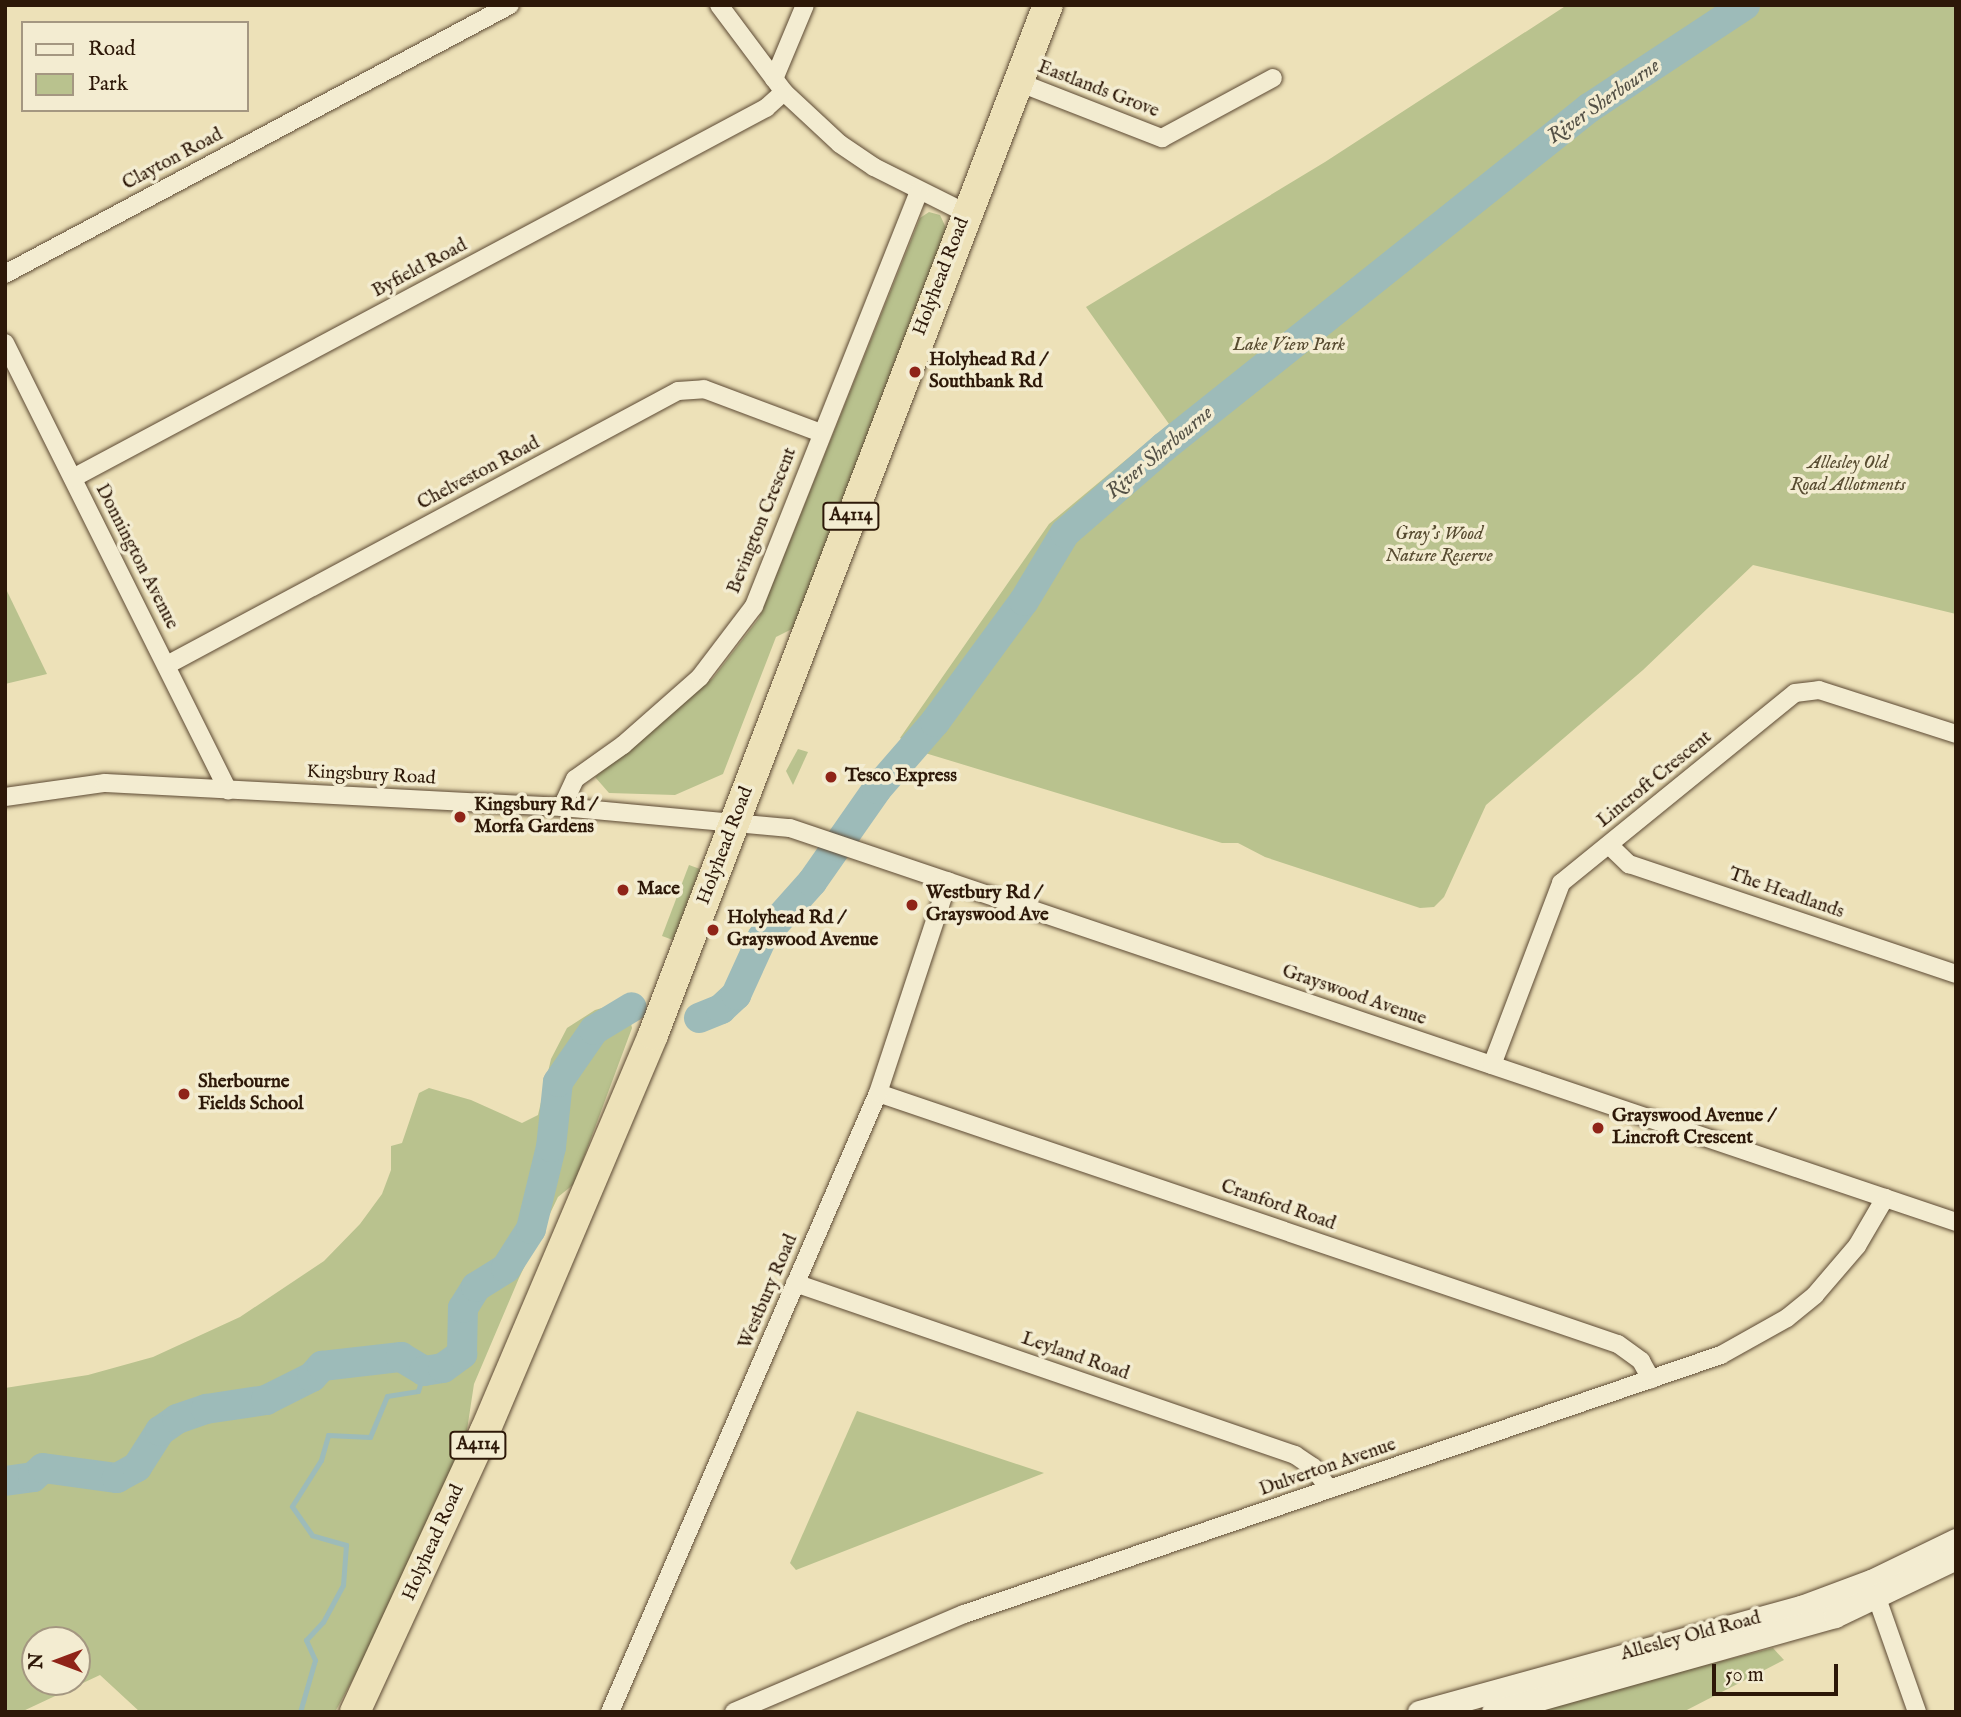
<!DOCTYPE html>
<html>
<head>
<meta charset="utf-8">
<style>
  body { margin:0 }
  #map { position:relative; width:1961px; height:1717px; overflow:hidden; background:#ede1b8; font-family:"IM FELL English",serif }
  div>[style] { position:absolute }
  .green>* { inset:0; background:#b9c28e }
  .stream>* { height:5px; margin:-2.5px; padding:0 2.5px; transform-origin:2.5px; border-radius:2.5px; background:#9dbbb9 }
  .river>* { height:30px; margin:-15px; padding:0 15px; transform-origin:15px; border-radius:15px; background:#9dbbb9 }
  .roads { filter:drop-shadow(0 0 2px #5d4a34) drop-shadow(0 0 2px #5d4a34) }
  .street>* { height:18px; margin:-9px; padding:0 9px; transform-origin:9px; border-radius:9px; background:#f3ecd1 }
  .secondary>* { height:23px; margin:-11.5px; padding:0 11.5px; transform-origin:11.5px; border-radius:11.5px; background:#f3ecd1 }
  .highway>* { height:30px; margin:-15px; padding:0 15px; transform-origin:15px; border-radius:15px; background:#ede1b8 }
  .dots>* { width:19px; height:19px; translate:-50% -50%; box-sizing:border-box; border:4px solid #f3ecd1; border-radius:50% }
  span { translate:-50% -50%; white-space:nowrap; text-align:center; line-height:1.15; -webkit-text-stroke:7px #f3ecd1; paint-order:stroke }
  .shield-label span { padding:2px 5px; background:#f3ecd1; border:2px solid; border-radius:5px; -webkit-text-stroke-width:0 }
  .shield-label { font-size:18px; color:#2d1808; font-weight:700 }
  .street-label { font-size:19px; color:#2d1808 }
  .park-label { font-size:19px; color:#574b30; font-style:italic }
  .poi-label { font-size:19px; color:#2d1808; font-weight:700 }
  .left { translate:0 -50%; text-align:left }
  .water-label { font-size:21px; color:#545146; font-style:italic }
  .frame { position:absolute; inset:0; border:7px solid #2d1808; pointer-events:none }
  .legend { position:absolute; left:21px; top:21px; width:228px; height:91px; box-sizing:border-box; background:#f3ecd1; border:2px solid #a49781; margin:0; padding:9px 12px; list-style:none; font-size:21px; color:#2d1808 }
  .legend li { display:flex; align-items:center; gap:14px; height:35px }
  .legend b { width:35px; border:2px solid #a49781 }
  .north { position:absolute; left:21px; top:1626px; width:70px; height:70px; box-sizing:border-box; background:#f3ecd1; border:2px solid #a49781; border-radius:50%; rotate:270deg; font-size:19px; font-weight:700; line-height:28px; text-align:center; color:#2d1808 }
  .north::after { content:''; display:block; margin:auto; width:24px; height:32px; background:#8f2418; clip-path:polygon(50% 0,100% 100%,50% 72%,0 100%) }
  .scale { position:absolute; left:1712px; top:1664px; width:126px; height:32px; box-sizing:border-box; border:4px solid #2d1808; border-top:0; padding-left:9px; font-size:21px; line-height:24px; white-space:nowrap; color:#2d1808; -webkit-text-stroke:5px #f3ecd1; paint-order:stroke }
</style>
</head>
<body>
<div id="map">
  <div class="green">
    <div style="clip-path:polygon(1567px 5px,1956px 5px,1956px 614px,1753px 565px,1643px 670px,1486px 805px,1444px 897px,1434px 907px,1420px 908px,1265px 857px,1238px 843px,1222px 843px,925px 753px,900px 738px,1049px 524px,1169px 424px,1086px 307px,1325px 162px)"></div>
    <div style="clip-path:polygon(929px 212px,940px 215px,947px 230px,794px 628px,776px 637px,723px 774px,675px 795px,609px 793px,595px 777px,713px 678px,759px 618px,920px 218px)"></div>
    <div style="clip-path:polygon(5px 587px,47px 674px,5px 684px)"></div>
    <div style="clip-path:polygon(798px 749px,808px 752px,793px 785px,786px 771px)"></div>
    <div style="clip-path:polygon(689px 865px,700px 869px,673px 940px,662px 936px)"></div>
    <div style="clip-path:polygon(evenodd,626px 1001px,632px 1028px,574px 1184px,558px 1197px,519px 1278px,474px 1384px,465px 1443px,393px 1606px,335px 1712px,140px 1712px,100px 1675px,21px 1712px,5px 1712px,5px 1388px,88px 1375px,153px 1357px,240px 1317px,324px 1261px,360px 1224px,382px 1194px,391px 1170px,391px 1146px,402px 1143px,419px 1093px,429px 1088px,471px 1100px,522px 1123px,538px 1115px,551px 1059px,567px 1028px,595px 1010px,626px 1001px,35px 1640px,77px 1640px,77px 1682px,35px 1682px,35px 1640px)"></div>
    <div style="clip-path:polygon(857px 1411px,1044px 1473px,796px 1570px,790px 1563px)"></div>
    <div style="clip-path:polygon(1773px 1648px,1784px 1660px,1683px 1712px,1520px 1712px)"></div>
  </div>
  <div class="stream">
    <div style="left:300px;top:1712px;width:54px;rotate:-73.9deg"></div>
    <div style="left:315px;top:1660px;width:22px;rotate:-114deg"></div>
    <div style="left:306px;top:1640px;width:25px;rotate:-47deg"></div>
    <div style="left:323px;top:1622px;width:42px;rotate:-61.6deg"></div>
    <div style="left:343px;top:1585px;width:40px;rotate:-85.7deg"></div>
    <div style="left:346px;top:1545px;width:35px;rotate:-164deg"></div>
    <div style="left:312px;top:1535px;width:35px;rotate:-125deg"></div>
    <div style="left:292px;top:1506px;width:54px;rotate:-57.8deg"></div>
    <div style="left:321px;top:1460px;width:26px;rotate:-74deg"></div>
    <div style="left:328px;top:1435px;width:42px;rotate:2.7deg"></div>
    <div style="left:370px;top:1437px;width:44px;rotate:-67.5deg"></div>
    <div style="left:387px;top:1396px;width:31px;rotate:-9deg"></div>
    <div style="left:418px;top:1391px;width:21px;rotate:-73deg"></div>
  </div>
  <div class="river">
    <div style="left:699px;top:1018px;width:24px;rotate:-22deg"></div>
    <div style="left:721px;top:1009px;width:21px;rotate:-43deg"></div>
    <div style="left:736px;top:995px;width:63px;rotate:-65.5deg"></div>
    <div style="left:762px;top:938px;width:75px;rotate:-48.2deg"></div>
    <div style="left:812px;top:882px;width:113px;rotate:-55deg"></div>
    <div style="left:877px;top:789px;width:89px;rotate:-49.1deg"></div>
    <div style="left:935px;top:722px;width:150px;rotate:-53.7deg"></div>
    <div style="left:1024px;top:601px;width:79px;rotate:-58.9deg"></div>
    <div style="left:1065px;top:533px;width:131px;rotate:-41deg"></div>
    <div style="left:1164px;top:447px;width:544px;rotate:-38.58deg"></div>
    <div style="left:1589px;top:108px;width:187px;rotate:-33.4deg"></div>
    <div style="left:5px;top:1481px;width:28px;rotate:-8deg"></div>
    <div style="left:33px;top:1477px;width:13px;rotate:-42deg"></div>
    <div style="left:43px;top:1468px;width:75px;rotate:7.7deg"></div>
    <div style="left:117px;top:1478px;width:23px;rotate:-29deg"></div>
    <div style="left:137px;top:1467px;width:43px;rotate:-57.4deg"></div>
    <div style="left:160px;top:1431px;width:21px;rotate:-35deg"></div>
    <div style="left:177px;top:1419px;width:31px;rotate:-19deg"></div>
    <div style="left:206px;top:1409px;width:61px;rotate:-8.5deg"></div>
    <div style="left:266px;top:1400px;width:51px;rotate:-26.6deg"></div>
    <div style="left:312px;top:1377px;width:15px;rotate:-48deg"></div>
    <div style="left:322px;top:1366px;width:80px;rotate:-6.5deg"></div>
    <div style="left:401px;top:1357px;width:27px;rotate:31deg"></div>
    <div style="left:424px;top:1371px;width:19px;rotate:-9deg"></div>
    <div style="left:443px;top:1368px;width:24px;rotate:-36deg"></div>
    <div style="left:462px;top:1354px;width:46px;rotate:-88.8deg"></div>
    <div style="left:463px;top:1308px;width:25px;rotate:-58deg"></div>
    <div style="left:476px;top:1287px;width:36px;rotate:-32deg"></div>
    <div style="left:506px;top:1268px;width:46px;rotate:-57.3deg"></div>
    <div style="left:531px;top:1229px;width:84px;rotate:-76.3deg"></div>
    <div style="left:551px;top:1147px;width:65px;rotate:-83.9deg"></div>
    <div style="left:558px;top:1082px;width:63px;rotate:-55.3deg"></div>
    <div style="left:594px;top:1030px;width:44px;rotate:-31.2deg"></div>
  </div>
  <div class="roads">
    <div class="street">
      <div style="left:719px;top:5px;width:109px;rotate:53.2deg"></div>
      <div style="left:784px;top:92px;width:76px;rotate:42.9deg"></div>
      <div style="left:840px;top:144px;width:41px;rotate:34.1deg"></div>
      <div style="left:874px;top:167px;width:103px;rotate:26.6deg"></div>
      <div style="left:774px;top:79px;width:80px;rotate:-67.3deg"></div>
      <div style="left:1018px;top:82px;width:155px;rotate:21.3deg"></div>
      <div style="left:1162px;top:138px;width:126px;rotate:-28.4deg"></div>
      <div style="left:5px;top:274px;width:572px;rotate:-28.04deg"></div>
      <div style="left:5px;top:343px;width:500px;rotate:63.5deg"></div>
      <div style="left:73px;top:478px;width:786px;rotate:-28.1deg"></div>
      <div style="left:766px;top:108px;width:24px;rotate:-42deg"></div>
      <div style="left:167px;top:665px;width:580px;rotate:-28.2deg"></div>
      <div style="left:678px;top:391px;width:26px;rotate:-4deg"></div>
      <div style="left:704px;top:389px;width:125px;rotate:20.6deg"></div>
      <div style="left:5px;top:797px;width:101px;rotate:-8deg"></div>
      <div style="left:105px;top:783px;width:458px;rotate:3deg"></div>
      <div style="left:562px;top:807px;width:229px;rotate:5.3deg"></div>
      <div style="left:790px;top:828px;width:1231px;rotate:18.67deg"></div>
      <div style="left:562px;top:807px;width:31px;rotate:-65deg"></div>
      <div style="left:575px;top:779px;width:59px;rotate:-35.3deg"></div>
      <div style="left:623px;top:745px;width:103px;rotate:-41.4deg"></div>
      <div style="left:700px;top:677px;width:89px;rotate:-52.7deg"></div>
      <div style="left:754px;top:606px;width:447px;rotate:-68.3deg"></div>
      <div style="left:1609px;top:845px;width:28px;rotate:44deg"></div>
      <div style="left:1629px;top:864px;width:345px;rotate:18.6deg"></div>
      <div style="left:1492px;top:1065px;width:195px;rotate:-69.2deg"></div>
      <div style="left:1561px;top:883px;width:301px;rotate:-39.1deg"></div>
      <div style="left:1795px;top:693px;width:24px;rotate:-7deg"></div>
      <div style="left:1819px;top:690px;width:144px;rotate:17.8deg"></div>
      <div style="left:878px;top:1093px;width:781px;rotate:18.74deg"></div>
      <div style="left:1618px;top:1344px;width:29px;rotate:36deg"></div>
      <div style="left:1641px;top:1361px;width:21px;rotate:61deg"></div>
      <div style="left:795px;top:1283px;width:529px;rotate:18.98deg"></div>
      <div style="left:1295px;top:1455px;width:22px;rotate:34deg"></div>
      <div style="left:1313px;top:1467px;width:27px;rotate:54deg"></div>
      <div style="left:1872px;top:1584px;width:136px;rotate:70.6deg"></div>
      <div style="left:610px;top:1712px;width:675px;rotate:-66.59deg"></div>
      <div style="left:878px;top:1093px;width:223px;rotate:-71.7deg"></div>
      <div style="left:734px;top:1712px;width:250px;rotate:-23.1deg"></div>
      <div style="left:964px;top:1614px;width:800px;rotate:-18.89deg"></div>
      <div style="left:1721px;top:1355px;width:76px;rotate:-29.3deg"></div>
      <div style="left:1787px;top:1318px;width:36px;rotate:-39deg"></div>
      <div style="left:1815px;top:1295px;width:65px;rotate:-49.4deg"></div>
      <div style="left:1857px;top:1246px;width:56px;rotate:-59.7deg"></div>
    </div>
    <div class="secondary">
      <div style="left:1419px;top:1712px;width:396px;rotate:-15.4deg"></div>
      <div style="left:1801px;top:1607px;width:75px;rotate:-20.4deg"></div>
      <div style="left:1871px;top:1581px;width:94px;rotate:-25.8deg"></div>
      <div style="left:1493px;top:1712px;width:355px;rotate:-15.7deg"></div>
      <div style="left:1835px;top:1616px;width:134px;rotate:-25.6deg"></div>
    </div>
    <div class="highway">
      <div style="left:355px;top:1712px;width:310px;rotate:-65.2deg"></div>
      <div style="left:485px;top:1431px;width:430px;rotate:-67deg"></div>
      <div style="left:653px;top:1035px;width:1103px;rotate:-69.02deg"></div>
    </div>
  </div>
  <div class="dots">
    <div style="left:915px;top:372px;background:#8f2418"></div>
    <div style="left:831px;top:777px;background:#8f2418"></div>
    <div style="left:460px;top:817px;background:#8f2418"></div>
    <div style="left:623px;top:890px;background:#8f2418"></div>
    <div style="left:912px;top:905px;background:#8f2418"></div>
    <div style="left:713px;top:930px;background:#8f2418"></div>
    <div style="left:184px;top:1094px;background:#8f2418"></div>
    <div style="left:1598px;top:1128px;background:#8f2418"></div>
  </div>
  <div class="shield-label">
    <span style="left:851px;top:516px">A4114</span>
    <span style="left:478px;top:1445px">A4114</span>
  </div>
  <div class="street-label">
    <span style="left:1098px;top:90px;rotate:21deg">Eastlands Grove</span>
    <span style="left:173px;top:160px;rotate:-28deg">Clayton Road</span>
    <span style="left:420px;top:269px;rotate:-28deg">Byfield Road</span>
    <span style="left:942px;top:277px;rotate:-69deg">Holyhead Road</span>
    <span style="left:479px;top:474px;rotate:-28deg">Chelveston Road</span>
    <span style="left:763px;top:521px;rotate:-68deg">Bevington Crescent</span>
    <span style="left:136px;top:557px;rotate:63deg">Donnington Avenue</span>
    <span style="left:371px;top:776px;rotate:3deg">Kingsbury Road</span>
    <span style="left:1655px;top:780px;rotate:-39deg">Lincroft Crescent</span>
    <span style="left:726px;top:846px;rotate:-69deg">Holyhead Road</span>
    <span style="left:1786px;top:894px;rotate:19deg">The Headlands</span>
    <span style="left:1354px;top:996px;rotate:19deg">Grayswood Avenue</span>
    <span style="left:1278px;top:1206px;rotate:19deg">Cranford Road</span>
    <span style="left:769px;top:1292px;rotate:-67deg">Westbury Road</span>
    <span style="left:1075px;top:1357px;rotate:19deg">Leyland Road</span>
    <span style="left:1328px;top:1468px;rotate:-19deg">Dulverton Avenue</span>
    <span style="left:434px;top:1543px;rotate:-66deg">Holyhead Road</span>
    <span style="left:1691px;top:1637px;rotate:-15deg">Allesley Old Road</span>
  </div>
  <div class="park-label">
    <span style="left:1289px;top:346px">Lake View Park</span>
    <span style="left:1848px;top:475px">Allesley Old<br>Road Allotments</span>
    <span style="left:1439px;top:546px">Gray's Wood<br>Nature Reserve</span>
  </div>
  <div class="poi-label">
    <span class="left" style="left:929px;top:372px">Holyhead Rd /<br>Southbank Rd</span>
    <span class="left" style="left:845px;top:777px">Tesco Express</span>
    <span class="left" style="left:474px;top:817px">Kingsbury Rd /<br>Morfa Gardens</span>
    <span class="left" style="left:637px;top:890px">Mace</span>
    <span class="left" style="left:926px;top:905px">Westbury Rd /<br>Grayswood Ave</span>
    <span class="left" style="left:727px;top:930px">Holyhead Rd /<br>Grayswood Avenue</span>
    <span class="left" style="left:198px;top:1094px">Sherbourne<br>Fields School</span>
    <span class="left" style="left:1612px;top:1128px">Grayswood Avenue /<br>Lincroft Crescent</span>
  </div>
  <div class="water-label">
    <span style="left:1604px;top:102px;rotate:-35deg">River Sherbourne</span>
    <span style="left:1160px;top:453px;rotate:-40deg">River Sherbourne</span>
  </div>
  <div class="frame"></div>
  <ul class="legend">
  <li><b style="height:9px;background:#f3ecd1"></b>Road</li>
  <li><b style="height:19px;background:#b9c28e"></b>Park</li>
  </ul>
  <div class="north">N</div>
  <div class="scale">50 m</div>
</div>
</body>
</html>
